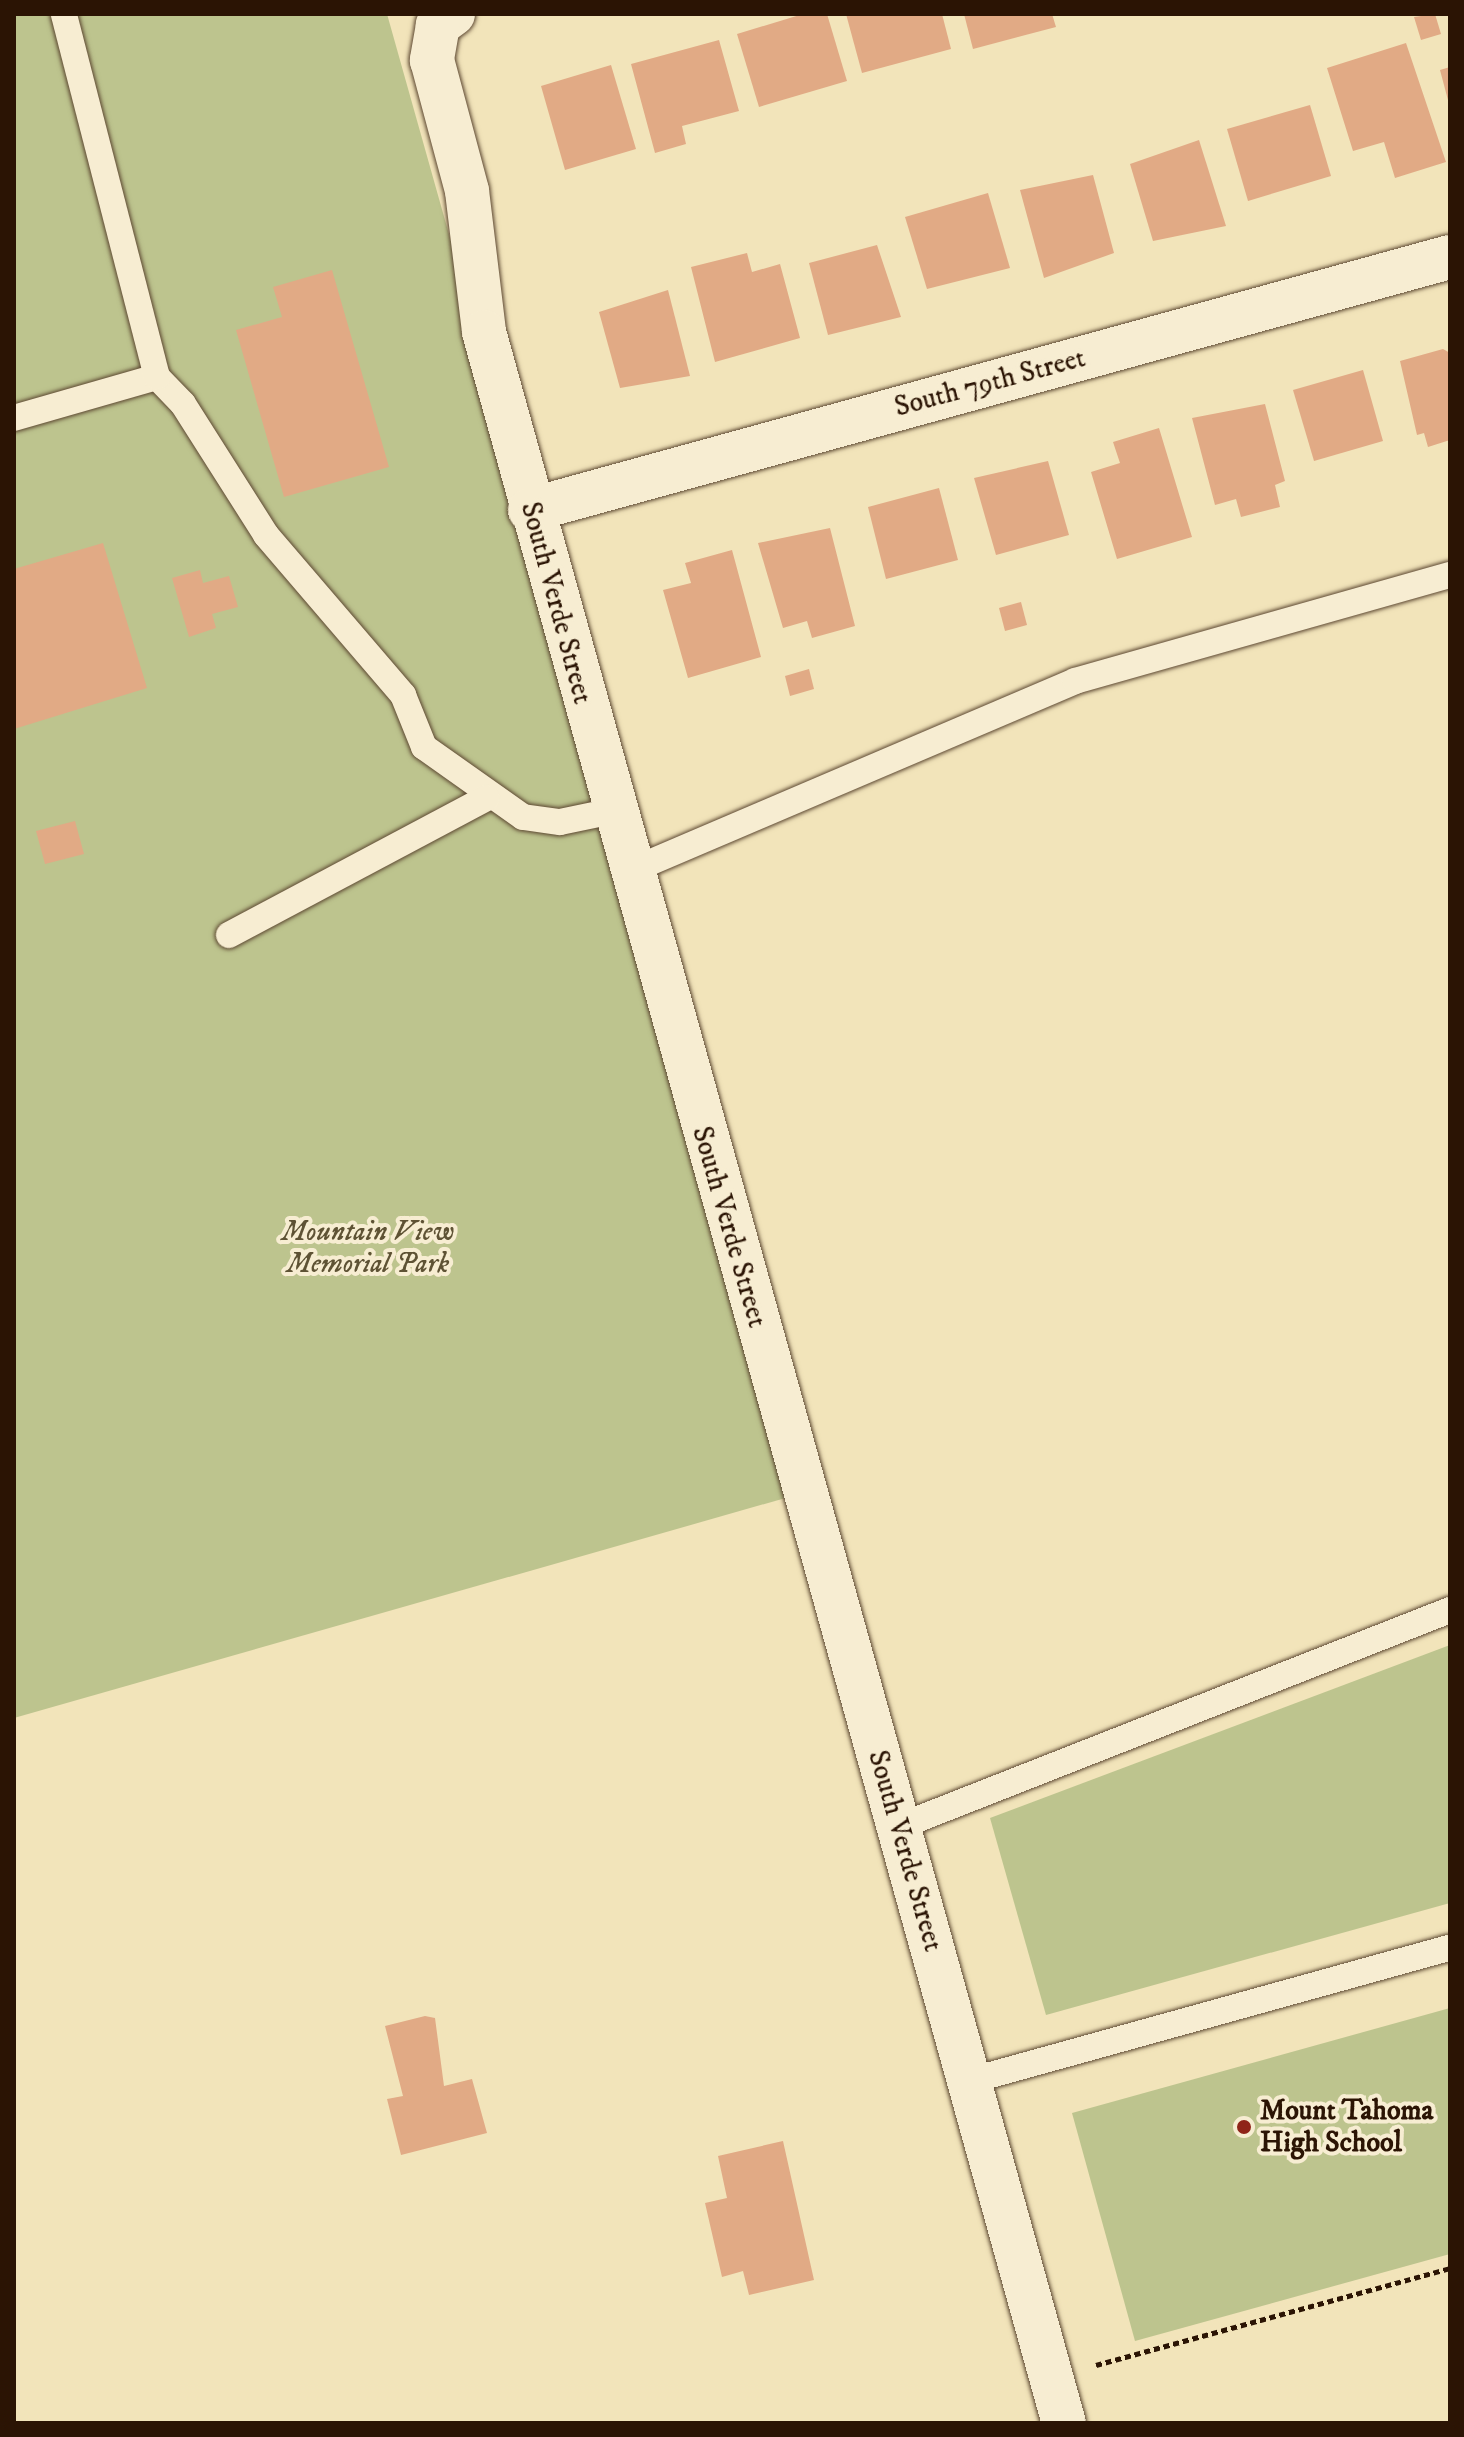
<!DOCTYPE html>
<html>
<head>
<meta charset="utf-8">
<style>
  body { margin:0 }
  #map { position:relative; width:1464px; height:2437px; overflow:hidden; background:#f2e4ba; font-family:"IM FELL DW Pica",serif }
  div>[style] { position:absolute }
  .green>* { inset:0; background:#bdc48e }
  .building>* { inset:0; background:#e1aa85 }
  .path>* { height:5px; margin-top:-2.5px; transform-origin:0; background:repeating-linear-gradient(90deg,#2b1404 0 6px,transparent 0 10px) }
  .roads { filter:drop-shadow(0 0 2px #5d4832) drop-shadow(0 0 2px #5d4832) }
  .lane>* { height:26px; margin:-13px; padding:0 13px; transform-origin:13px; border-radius:13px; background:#f7edd2 }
  .street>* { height:44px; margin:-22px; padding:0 22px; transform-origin:22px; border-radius:22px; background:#f7edd2 }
  .dots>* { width:22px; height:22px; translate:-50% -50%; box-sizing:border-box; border:4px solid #f7edd2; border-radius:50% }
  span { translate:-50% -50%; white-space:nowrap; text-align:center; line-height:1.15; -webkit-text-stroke:8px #f7edd2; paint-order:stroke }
  .street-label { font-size:28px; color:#2b1404 }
  .park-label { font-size:28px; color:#5e5234; font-style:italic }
  .poi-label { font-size:28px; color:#2b1404; font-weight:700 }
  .left { translate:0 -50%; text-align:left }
  .frame { position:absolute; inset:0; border:16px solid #2b1404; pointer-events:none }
</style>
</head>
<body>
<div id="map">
  <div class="green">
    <div style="clip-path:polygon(14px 14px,387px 14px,803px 1493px,14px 1718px)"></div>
    <div style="clip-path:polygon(1450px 1645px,1450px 1903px,1046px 2015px,990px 1818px)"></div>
    <div style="clip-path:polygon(1450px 2008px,1450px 2254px,1135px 2341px,1072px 2113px)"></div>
  </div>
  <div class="building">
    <div style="clip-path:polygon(803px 14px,827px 14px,847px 81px,759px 107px,737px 34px)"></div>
    <div style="clip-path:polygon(846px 14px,942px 14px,951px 49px,862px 73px)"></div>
    <div style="clip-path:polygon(964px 14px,1052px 14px,1056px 27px,973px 49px)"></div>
    <div style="clip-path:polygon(1435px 14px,1441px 34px,1421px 40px,1414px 17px)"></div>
    <div style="clip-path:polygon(719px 40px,739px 111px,682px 126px,686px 144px,655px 153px,631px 64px)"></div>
    <div style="clip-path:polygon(1406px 43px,1446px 162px,1395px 178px,1384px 142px,1353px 151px,1327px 68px)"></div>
    <div style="clip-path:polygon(611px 65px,636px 149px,565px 170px,541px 86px)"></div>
    <div style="clip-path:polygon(1450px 67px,1450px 103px,1449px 104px,1440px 70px)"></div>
    <div style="clip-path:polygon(1310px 105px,1331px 176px,1248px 201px,1227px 129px)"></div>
    <div style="clip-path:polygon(1199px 140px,1226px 226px,1153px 241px,1130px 164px)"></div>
    <div style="clip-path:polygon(1093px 175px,1114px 253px,1044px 278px,1020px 190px)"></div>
    <div style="clip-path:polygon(988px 193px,1010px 268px,927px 289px,905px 217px)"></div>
    <div style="clip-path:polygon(877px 245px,901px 317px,828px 335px,809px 263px)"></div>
    <div style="clip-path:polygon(747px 253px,752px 272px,780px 264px,800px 338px,715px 362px,691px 267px)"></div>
    <div style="clip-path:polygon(332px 270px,389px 467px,284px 497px,236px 330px,282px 317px,273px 287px)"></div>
    <div style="clip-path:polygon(668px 290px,690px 376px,620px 388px,599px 312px)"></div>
    <div style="clip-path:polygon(1443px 349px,1450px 353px,1450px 440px,1428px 447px,1424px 433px,1417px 435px,1400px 361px)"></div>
    <div style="clip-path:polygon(1363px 370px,1383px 441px,1314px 461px,1293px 390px)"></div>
    <div style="clip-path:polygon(1265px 404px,1285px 481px,1275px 485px,1280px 507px,1241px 517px,1236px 499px,1215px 505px,1192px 418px)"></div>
    <div style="clip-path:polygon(1159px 428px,1192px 537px,1117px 559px,1091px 472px,1120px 463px,1113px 442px)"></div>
    <div style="clip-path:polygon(1048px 461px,1069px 535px,996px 555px,974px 478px)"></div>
    <div style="clip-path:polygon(939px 488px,958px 560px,886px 579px,868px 507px)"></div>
    <div style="clip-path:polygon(830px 528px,855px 626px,812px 638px,807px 621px,783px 628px,758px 543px)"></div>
    <div style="clip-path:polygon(103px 543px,147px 688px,14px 729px,14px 569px)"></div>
    <div style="clip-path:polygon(732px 550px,761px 657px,688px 678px,663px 590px,691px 583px,685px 563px)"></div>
    <div style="clip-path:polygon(200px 570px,203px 583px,229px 576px,238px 607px,212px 614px,216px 628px,189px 637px,172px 578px)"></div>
    <div style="clip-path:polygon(1021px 602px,1027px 625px,1005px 631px,999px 608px)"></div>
    <div style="clip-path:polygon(809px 669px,814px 689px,790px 696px,785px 676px)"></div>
    <div style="clip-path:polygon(75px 821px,84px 854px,45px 864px,36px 831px)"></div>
    <div style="clip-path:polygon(425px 2016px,435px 2018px,444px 2086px,472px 2079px,487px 2133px,401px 2155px,387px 2099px,403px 2096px,385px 2026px)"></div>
    <div style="clip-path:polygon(783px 2141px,814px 2280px,749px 2295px,743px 2271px,722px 2277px,705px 2203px,727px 2198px,718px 2156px)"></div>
  </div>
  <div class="path">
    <div style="left:1096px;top:2365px;width:367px;rotate:-15.3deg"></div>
  </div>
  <div class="roads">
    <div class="lane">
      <div style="left:157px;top:377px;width:37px;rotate:46deg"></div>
      <div style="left:183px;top:404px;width:155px;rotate:57.6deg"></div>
      <div style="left:266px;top:535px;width:211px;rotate:49.4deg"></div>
      <div style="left:403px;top:695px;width:56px;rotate:68deg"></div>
      <div style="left:424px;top:747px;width:121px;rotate:35.3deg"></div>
      <div style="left:523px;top:817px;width:37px;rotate:8deg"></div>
      <div style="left:560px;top:822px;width:54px;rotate:-11.7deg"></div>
      <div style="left:14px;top:418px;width:149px;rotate:-16deg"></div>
      <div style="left:157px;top:377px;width:375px;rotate:-104.4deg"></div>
      <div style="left:630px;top:871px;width:484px;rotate:-23.1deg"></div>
      <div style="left:1075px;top:681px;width:390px;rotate:-15.8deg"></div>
      <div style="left:229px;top:935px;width:292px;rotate:-28deg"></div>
      <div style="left:898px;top:1827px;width:593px;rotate:-21.46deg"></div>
      <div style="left:969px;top:2081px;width:499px;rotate:-15.5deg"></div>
    </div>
    <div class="street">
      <div style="left:453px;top:14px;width:19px;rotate:144deg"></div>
      <div style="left:438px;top:25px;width:36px;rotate:100deg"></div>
      <div style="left:432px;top:60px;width:136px;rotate:75deg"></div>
      <div style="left:467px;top:191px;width:142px;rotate:83.1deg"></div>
      <div style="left:484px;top:332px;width:2170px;rotate:74.5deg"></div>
      <div style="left:530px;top:510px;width:954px;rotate:-15.38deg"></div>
    </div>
  </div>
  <div class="dots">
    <div style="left:1244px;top:2127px;background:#8f2418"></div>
  </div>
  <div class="street-label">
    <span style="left:990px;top:383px;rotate:-15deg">South 79th Street</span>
    <span style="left:556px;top:603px;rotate:75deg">South Verde Street</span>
    <span style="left:729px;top:1227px;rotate:74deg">South Verde Street</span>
    <span style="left:905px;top:1851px;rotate:74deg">South Verde Street</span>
  </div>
  <div class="park-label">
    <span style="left:368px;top:1248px">Mountain View<br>Memorial Park</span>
  </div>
  <div class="poi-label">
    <span class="left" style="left:1260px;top:2127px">Mount Tahoma<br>High School</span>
  </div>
  <div class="frame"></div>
</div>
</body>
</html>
